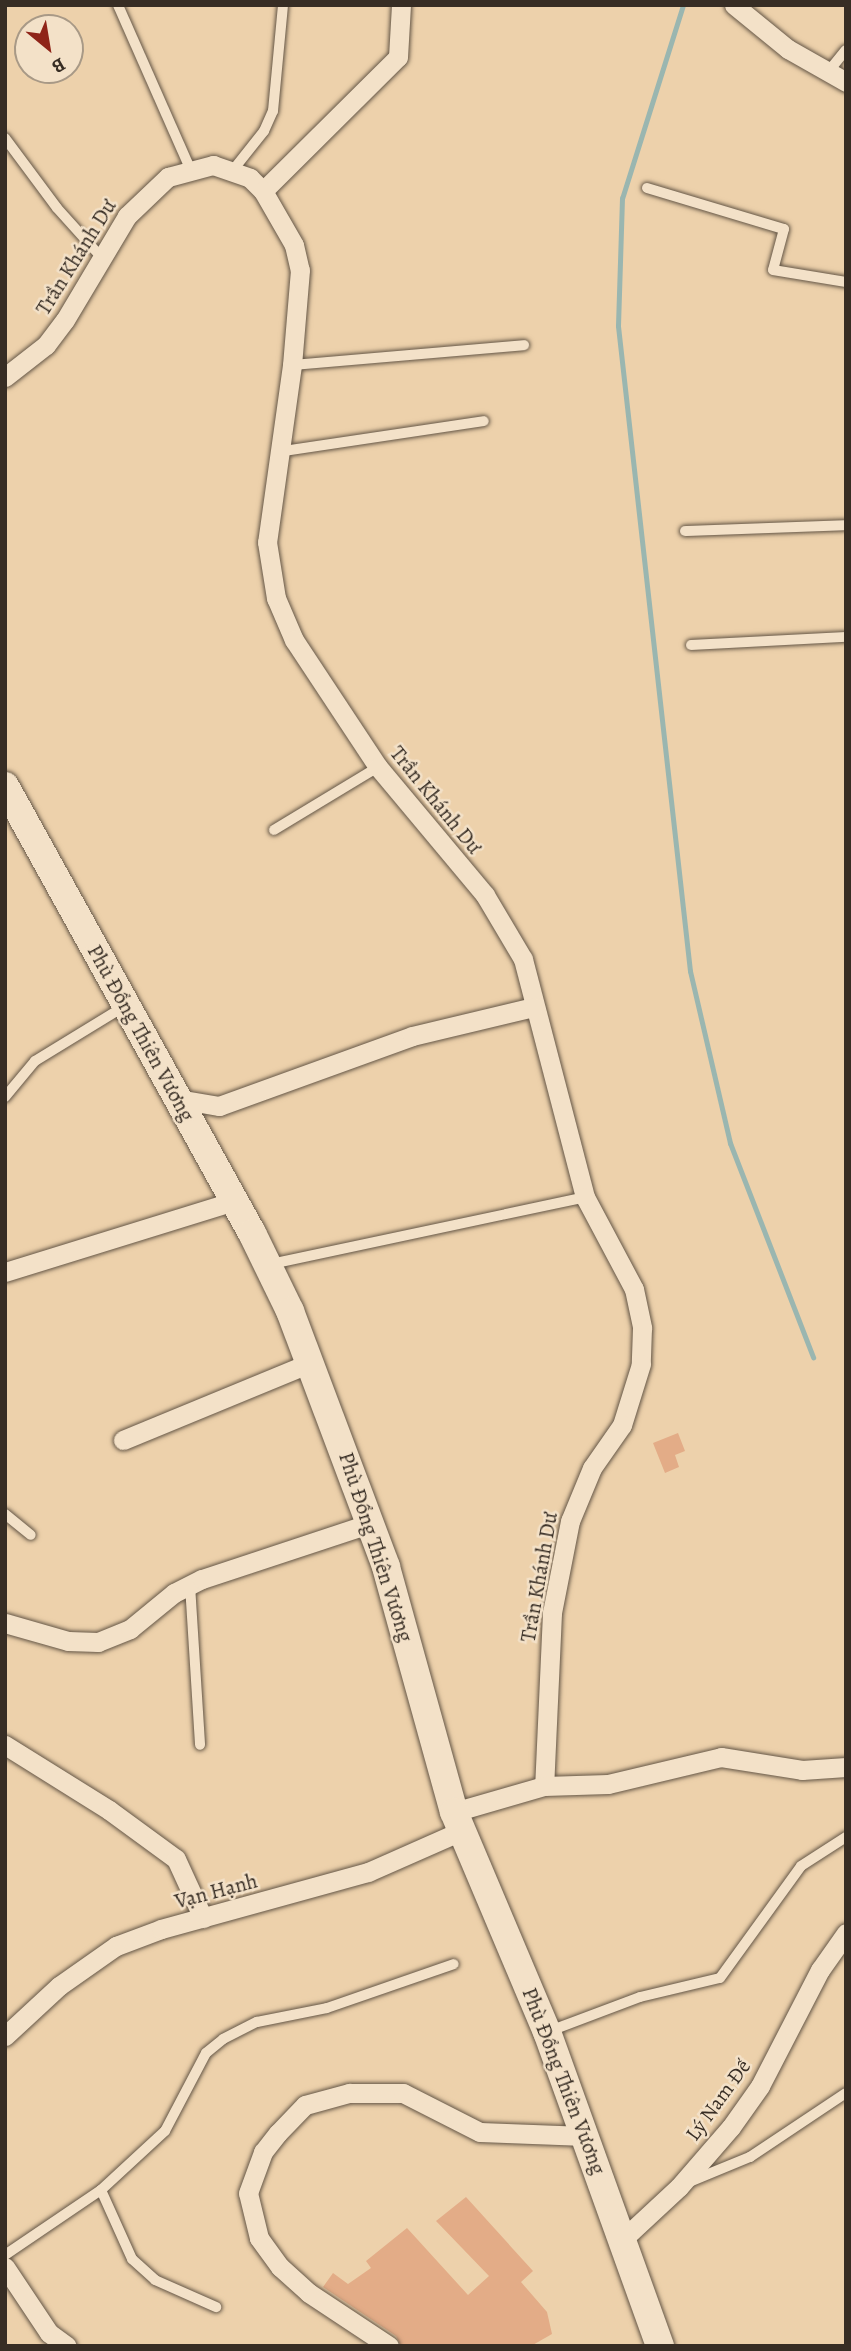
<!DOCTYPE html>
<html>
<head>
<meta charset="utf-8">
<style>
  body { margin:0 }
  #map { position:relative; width:851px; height:2351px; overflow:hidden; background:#edd1ab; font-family:Alegreya,serif }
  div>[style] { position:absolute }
  .stream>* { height:5px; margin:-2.5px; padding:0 2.5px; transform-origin:2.5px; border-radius:2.5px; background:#9ab6b0 }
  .building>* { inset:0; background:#e3ac87 }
  .roads { filter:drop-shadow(0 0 2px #645646) drop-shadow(0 0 2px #645646) }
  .lane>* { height:10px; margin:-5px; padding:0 5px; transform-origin:5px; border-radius:5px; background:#f3e1c8 }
  .street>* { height:19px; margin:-9.5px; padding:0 9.5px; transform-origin:9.5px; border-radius:9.5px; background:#f3e1c8 }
  .secondary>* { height:28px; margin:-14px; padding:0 14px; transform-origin:14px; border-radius:14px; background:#f3e1c8 }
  span { translate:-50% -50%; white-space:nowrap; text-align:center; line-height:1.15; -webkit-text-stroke:5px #f3e1c8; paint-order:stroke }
  .street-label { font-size:21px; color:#372d24 }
  .frame { position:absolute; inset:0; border:7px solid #372d24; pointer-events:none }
  .north { position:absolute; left:14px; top:14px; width:70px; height:70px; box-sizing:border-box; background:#f3e1c8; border:2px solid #a89986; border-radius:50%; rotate:150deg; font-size:19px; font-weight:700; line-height:28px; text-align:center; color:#372d24 }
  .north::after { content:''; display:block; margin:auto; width:24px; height:32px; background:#8f2418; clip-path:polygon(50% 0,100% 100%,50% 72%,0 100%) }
</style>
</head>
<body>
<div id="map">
  <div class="stream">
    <div style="left:683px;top:5px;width:202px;rotate:107.5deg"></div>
    <div style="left:622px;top:198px;width:128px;rotate:91.8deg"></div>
    <div style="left:618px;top:326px;width:649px;rotate:83.63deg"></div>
    <div style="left:690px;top:971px;width:177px;rotate:76.9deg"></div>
    <div style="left:730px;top:1143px;width:230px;rotate:68.8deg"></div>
  </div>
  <div class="building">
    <div style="clip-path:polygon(678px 1433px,685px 1451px,675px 1455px,679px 1467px,665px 1473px,653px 1443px)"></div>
    <div style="clip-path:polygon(466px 2197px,533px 2271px,521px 2282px,547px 2312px,552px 2334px,531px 2346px,401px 2346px,396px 2336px,323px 2287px,333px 2273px,348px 2284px,371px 2268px,366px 2261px,407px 2228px,468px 2295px,489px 2276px,436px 2221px)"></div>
  </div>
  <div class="roads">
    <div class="lane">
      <div style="left:118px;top:5px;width:178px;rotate:66.2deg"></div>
      <div style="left:828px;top:72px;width:28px;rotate:-51deg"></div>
      <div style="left:5px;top:138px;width:87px;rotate:53.4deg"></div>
      <div style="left:57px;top:208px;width:69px;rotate:48deg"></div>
      <div style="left:233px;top:170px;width:50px;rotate:-51.5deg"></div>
      <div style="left:264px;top:131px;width:22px;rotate:-66deg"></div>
      <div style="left:273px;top:111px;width:106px;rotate:-84.6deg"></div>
      <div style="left:647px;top:188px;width:143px;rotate:16.7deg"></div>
      <div style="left:784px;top:229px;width:42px;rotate:105deg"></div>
      <div style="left:773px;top:270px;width:74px;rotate:9.3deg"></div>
      <div style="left:292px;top:365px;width:233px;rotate:-4.9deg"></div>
      <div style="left:277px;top:452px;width:209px;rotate:-8.5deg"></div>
      <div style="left:685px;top:531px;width:161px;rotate:-2.1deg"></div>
      <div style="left:691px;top:645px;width:155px;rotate:-3deg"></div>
      <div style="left:274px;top:830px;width:122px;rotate:-31.2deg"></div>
      <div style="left:5px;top:1097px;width:47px;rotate:-50.2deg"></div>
      <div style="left:35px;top:1061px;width:103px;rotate:-31.5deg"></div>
      <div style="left:271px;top:1264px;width:321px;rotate:-12deg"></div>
      <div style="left:5px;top:1514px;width:33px;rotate:39deg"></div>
      <div style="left:190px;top:1585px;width:160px;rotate:86.4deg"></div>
      <div style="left:547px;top:2032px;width:99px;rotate:-20.6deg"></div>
      <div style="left:640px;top:1997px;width:82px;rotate:-13.4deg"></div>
      <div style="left:720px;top:1978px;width:138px;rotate:-54.1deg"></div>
      <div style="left:801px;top:1866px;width:54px;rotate:-32.8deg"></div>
      <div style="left:689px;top:2182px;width:66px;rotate:-22.3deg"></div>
      <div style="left:750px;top:2157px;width:115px;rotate:-33.7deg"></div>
      <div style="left:101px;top:2190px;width:76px;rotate:65.8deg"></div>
      <div style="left:132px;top:2259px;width:31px;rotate:42deg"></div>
      <div style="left:155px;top:2280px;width:67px;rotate:23.9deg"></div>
      <div style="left:5px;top:2255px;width:116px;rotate:-34.1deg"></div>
      <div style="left:101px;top:2190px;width:87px;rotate:-42.7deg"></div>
      <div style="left:165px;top:2131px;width:88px;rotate:-62.3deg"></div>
      <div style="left:206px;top:2053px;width:22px;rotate:-39deg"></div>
      <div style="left:223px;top:2039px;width:38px;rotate:-27deg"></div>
      <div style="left:257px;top:2022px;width:71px;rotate:-11.3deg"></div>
      <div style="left:327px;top:2008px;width:134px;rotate:-19.1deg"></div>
    </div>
    <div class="street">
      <div style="left:734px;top:5px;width:70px;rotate:39.2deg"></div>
      <div style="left:788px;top:49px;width:67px;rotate:29.6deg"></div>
      <div style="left:263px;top:191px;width:190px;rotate:-44.8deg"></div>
      <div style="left:398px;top:57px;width:52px;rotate:-86.7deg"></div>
      <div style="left:5px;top:377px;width:52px;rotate:-38deg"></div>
      <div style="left:46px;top:345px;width:31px;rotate:-53deg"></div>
      <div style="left:65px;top:320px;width:121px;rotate:-59.2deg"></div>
      <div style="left:127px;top:216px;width:57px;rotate:-43.6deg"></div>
      <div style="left:168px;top:177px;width:47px;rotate:-14.9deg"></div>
      <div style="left:213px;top:165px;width:39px;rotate:19deg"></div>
      <div style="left:250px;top:178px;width:18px;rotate:45deg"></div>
      <div style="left:263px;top:191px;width:62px;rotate:60.1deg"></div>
      <div style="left:294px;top:245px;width:26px;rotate:77deg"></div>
      <div style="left:300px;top:270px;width:95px;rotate:94.8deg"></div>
      <div style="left:292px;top:365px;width:179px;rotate:98deg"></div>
      <div style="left:267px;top:542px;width:57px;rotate:80.9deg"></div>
      <div style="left:276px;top:598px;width:46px;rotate:66.8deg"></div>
      <div style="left:294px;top:640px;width:152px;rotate:56.5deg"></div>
      <div style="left:378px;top:767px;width:167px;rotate:50.1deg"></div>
      <div style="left:485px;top:895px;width:74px;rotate:59.3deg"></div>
      <div style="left:523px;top:959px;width:246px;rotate:75.4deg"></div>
      <div style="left:585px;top:1197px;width:104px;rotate:62deg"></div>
      <div style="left:634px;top:1289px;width:40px;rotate:78deg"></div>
      <div style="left:642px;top:1328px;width:36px;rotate:92deg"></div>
      <div style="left:641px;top:1364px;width:64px;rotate:107.3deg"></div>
      <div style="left:622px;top:1425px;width:52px;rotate:124.9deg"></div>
      <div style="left:592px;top:1468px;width:57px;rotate:112.5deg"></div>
      <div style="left:570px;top:1521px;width:94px;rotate:101.1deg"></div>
      <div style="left:552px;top:1613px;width:173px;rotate:92.6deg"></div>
      <div style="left:178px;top:1099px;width:42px;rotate:9.7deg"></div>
      <div style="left:219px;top:1106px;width:205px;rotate:-19.9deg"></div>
      <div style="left:412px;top:1036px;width:125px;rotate:-13.4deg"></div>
      <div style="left:5px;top:1272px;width:240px;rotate:-17.2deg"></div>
      <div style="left:123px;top:1440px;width:204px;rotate:-22.4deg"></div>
      <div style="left:5px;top:1623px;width:66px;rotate:15.9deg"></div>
      <div style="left:68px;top:1641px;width:30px;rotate:2deg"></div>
      <div style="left:98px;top:1642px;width:35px;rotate:-22deg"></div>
      <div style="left:130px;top:1629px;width:57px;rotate:-39.3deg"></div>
      <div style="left:174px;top:1593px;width:31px;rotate:-27deg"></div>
      <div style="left:202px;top:1579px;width:178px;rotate:-18.3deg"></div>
      <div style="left:5px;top:1745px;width:123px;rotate:32deg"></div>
      <div style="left:109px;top:1810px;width:83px;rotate:36.2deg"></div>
      <div style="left:176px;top:1859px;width:65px;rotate:65.4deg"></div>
      <div style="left:454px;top:1812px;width:94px;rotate:-16.1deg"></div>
      <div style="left:544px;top:1786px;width:64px;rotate:-1.8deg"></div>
      <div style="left:608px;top:1784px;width:116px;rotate:-13.4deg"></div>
      <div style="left:721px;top:1757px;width:82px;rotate:9.1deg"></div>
      <div style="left:802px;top:1770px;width:44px;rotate:-3.9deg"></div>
      <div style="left:5px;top:2036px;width:74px;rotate:-42.8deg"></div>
      <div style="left:59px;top:1986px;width:70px;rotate:-35.1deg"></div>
      <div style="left:116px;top:1946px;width:48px;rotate:-20.7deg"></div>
      <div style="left:161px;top:1929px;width:215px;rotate:-15.4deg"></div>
      <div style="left:368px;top:1872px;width:102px;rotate:-23.8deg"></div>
      <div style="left:623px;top:2239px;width:76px;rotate:-42.9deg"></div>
      <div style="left:679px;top:2187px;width:79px;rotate:-49.1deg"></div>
      <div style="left:731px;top:2127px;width:50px;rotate:-54.7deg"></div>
      <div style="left:760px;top:2086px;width:131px;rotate:-62.7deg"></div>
      <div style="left:820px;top:1970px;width:45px;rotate:-54.9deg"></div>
      <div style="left:5px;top:2267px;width:79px;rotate:56.3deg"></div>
      <div style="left:49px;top:2333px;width:22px;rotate:36deg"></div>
      <div style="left:389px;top:2346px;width:96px;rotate:-146.5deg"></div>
      <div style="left:309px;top:2293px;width:39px;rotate:-138deg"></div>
      <div style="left:280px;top:2267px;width:36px;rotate:-126deg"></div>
      <div style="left:259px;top:2238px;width:46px;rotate:-103.7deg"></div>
      <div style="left:248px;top:2193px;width:44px;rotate:-69.9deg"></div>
      <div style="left:263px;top:2152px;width:24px;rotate:-52deg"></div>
      <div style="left:278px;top:2133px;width:39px;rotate:-46deg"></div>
      <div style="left:305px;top:2105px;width:46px;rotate:-15.3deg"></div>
      <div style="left:349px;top:2093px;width:54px"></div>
      <div style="left:403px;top:2093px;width:86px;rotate:26.9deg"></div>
      <div style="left:480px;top:2132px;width:105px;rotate:2.2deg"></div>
    </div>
    <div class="secondary">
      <div style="left:5px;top:786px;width:511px;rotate:61.08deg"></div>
      <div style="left:252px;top:1233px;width:87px;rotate:64deg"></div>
      <div style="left:290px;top:1311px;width:273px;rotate:69.4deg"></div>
      <div style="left:386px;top:1567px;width:254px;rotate:74.5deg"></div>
      <div style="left:454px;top:1812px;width:239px;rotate:67.1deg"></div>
      <div style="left:547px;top:2032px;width:334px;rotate:70.2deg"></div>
    </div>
  </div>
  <div class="street-label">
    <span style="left:76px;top:257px;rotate:-58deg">Trần Khánh Dư</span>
    <span style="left:436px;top:800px;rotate:51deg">Trần Khánh Dư</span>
    <span style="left:141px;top:1033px;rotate:61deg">Phù Đổng Thiên Vương</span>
    <span style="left:376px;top:1547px;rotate:72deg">Phù Đổng Thiên Vương</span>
    <span style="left:539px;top:1577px;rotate:-80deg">Trần Khánh Dư</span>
    <span style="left:216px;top:1891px;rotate:-15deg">Vạn Hạnh</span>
    <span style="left:564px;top:2081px;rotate:69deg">Phù Đổng Thiên Vương</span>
    <span style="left:718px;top:2100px;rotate:-54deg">Lý Nam Đế</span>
  </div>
  <div class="frame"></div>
  <div class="north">B</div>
</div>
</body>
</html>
